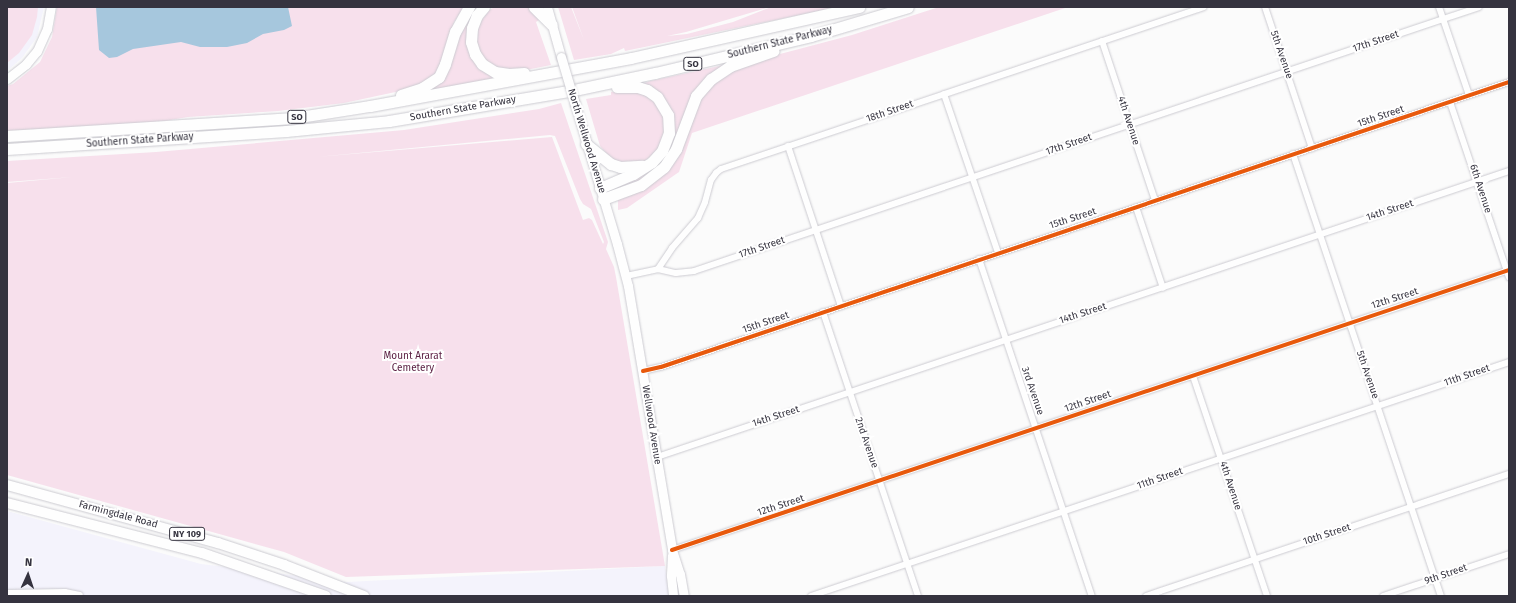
<!DOCTYPE html>
<html>
<head>
<meta charset="utf-8">
<style>
  body { margin:0 }
  #map { position:relative; width:1516px; height:603px; overflow:hidden; background:#fbfbfb; font-family:"Fira Sans",sans-serif }
  div>[style] { position:absolute }
  .built>* { inset:0; background:#f4f3fc }
  .green>* { inset:0; background:#f7e0ec }
  .water>* { inset:0; background:#a6c7dd }
  .roads { filter:drop-shadow(0 0 1px #cccbd1) drop-shadow(0 0 1px #cccbd1) }
  .minor>* { height:6px; margin:-3px; padding:0 3px; transform-origin:3px; border-radius:3px; background:#fefefe }
  .secondary>* { height:9px; margin:-4.5px; padding:0 4.5px; transform-origin:4.5px; border-radius:4.5px; background:#fefefe }
  .primary>* { height:10px; margin:-5px; padding:0 5px; transform-origin:5px; border-radius:5px; background:#fefefe }
  .motorway>* { height:11px; margin:-5.5px; padding:0 5.5px; transform-origin:5.5px; border-radius:5.5px; background:#fefefe }
  .bridges { filter:drop-shadow(0 0 1px #cccbd1) drop-shadow(0 0 1px #cccbd1) }
  .secondary-bridge>* { height:9px; margin:-4.5px; padding:0 4.5px; transform-origin:4.5px; border-radius:4.5px; background:#fefefe }
  .cycleway>* { height:4px; margin:-2px; padding:0 2px; transform-origin:2px; border-radius:2px; background:#e8590c }
  span { translate:-50% -50%; white-space:nowrap; text-align:center; line-height:1.15; -webkit-text-stroke:4px #fff; paint-order:stroke }
  .shield-label span { padding:1px 3px; background:#fff; border:1px solid; border-radius:3px; -webkit-text-stroke-width:0 }
  .shield-label { font-size:9px; color:#35333f; font-weight:700 }
  .street-label { font-size:10px; color:#35333f }
  .park-label { font-size:10px; color:#5c2144 }
  .frame { position:absolute; inset:0; border:8px solid #35333f; pointer-events:none }
  .north { position:absolute; left:8px; top:555px; width:40px; height:40px; -webkit-text-stroke:3px #fff; paint-order:stroke; rotate:3deg; font-size:11px; font-weight:700; line-height:16px; text-align:center; color:#35333f }
  .north::after { content:''; display:block; margin:auto; width:14px; height:18px; background:#35333f; clip-path:polygon(50% 0,100% 100%,50% 72%,0 100%) }
</style>
</head>
<body>
<div id="map">
  <div class="built">
    <div style="clip-path:polygon(7px 7px,44px 7px,37px 37px,22px 58px,7px 71px)"></div>
    <div style="clip-path:polygon(7px 511px,201px 564px,347px 582px,665px 566px,670px 596px,7px 596px)"></div>
  </div>
  <div class="green">
    <div style="clip-path:polygon(7px 7px,38px 7px,37px 17px,32px 35px,19px 53px,7px 63px)"></div>
    <div style="clip-path:polygon(57px 7px,464px 7px,454px 22px,441px 67px,434px 77px,419px 87px,344px 103px,278px 111px,188px 117px,152px 123px,7px 131px,7px 86px,13px 84px,40px 62px,52px 37px)"></div>
    <div style="clip-path:polygon(474px 7px,480px 7px,468px 39px,498px 78px,430px 91px,430px 89px)"></div>
    <div style="clip-path:polygon(495px 7px,528px 7px,531px 9px,539px 20px,536px 22px,551px 65px,526px 70px,494px 68px,480px 57px,476px 39px,480px 23px,489px 10px)"></div>
    <div style="clip-path:polygon(558px 7px,571px 7px,584px 40px,572px 7px,770px 7px,686px 32px,667px 36px,687px 34px,733px 22px,771px 7px,838px 7px,625px 51px,624px 48px,611px 54px,574px 60px)"></div>
    <div style="clip-path:polygon(939px 7px,1068px 7px,692px 133px,679px 172px,627px 208px,618px 210px,618px 200px,651px 184px,700px 99px,720px 76px,757px 60px,852px 35px)"></div>
    <div style="clip-path:polygon(724px 65px,711px 76px,668px 158px,644px 181px,615px 189px,616px 187px,652px 168px,664px 157px,671px 144px,674px 129px,673px 119px,640px 85px,650px 81px)"></div>
    <div style="clip-path:polygon(630px 90px,643px 92px,657px 100px,666px 125px,657px 152px,643px 162px,616px 164px,600px 146px,586px 99px,611px 95px,611px 92px)"></div>
    <div style="clip-path:polygon(evenodd,561px 103px,608px 242px,606px 249px,614px 267px,616px 277px,665px 566px,346px 577px,284px 552px,7px 475px,7px 183px,73px 177px,7px 182px,7px 161px,156px 152px,404px 130px,539px 109px,561px 103px,550px 135px,555px 136px,580px 199px,583px 204px,591px 209px,604px 242px,603px 244px,592px 220px,589px 218px,583px 220px,552px 137px,316px 157px,550px 135px)"></div>
  </div>
  <div class="water">
    <div style="clip-path:polygon(96px 7px,288px 7px,292px 26px,284px 30px,263px 34px,247px 43px,227px 47px,200px 47px,181px 42px,133px 49px,117px 57px,109px 58px,99px 50px)"></div>
  </div>
  <div class="roads">
    <div class="minor">
      <div style="left:1265px;top:7px;width:149px;rotate:71.6deg"></div>
      <div style="left:1439px;top:7px;width:93px;rotate:71.2deg"></div>
      <div style="left:1102px;top:41px;width:168px;rotate:71.6deg"></div>
      <div style="left:944px;top:94px;width:168px;rotate:71.2deg"></div>
      <div style="left:1450px;top:102px;width:185px;rotate:71.4deg"></div>
      <div style="left:788px;top:146px;width:169px;rotate:71.7deg"></div>
      <div style="left:1293px;top:154px;width:466px;rotate:71.5deg"></div>
      <div style="left:1136px;top:207px;width:85px;rotate:71.6deg"></div>
      <div style="left:979px;top:259px;width:355px;rotate:71.5deg"></div>
      <div style="left:658px;top:269px;width:25px;rotate:-56deg"></div>
      <div style="left:672px;top:248px;width:40px;rotate:-49deg"></div>
      <div style="left:698px;top:218px;width:17px;rotate:-66deg"></div>
      <div style="left:705px;top:202px;width:23px;rotate:-75deg"></div>
      <div style="left:711px;top:180px;width:9px;rotate:-54deg"></div>
      <div style="left:716px;top:173px;width:6px;rotate:-39deg"></div>
      <div style="left:721px;top:169px;width:509px;rotate:-18.54deg"></div>
      <div style="left:626px;top:276px;width:33px;rotate:-12deg"></div>
      <div style="left:658px;top:269px;width:18px;rotate:13deg"></div>
      <div style="left:676px;top:273px;width:18px;rotate:-6deg"></div>
      <div style="left:694px;top:271px;width:828px;rotate:-18.59deg"></div>
      <div style="left:823px;top:312px;width:299px;rotate:71.5deg"></div>
      <div style="left:643px;top:371px;width:18px;rotate:-13deg"></div>
      <div style="left:661px;top:367px;width:895px;rotate:-18.58deg"></div>
      <div style="left:1193px;top:376px;width:232px;rotate:71.4deg"></div>
      <div style="left:657px;top:457px;width:899px;rotate:-18.56deg"></div>
      <div style="left:672px;top:550px;width:883px;rotate:-18.5deg"></div>
      <div style="left:7px;top:593px;width:58px;rotate:-1deg"></div>
      <div style="left:65px;top:592px;width:15px;rotate:11deg"></div>
      <div style="left:811px;top:596px;width:736px;rotate:-18.53deg"></div>
      <div style="left:1146px;top:596px;width:383px;rotate:-18.6deg"></div>
      <div style="left:1383px;top:596px;width:133px;rotate:-18.4deg"></div>
    </div>
    <div class="secondary">
      <div style="left:547px;top:7px;width:52px;rotate:74.4deg"></div>
      <div style="left:7px;top:79px;width:24px;rotate:-38deg"></div>
      <div style="left:26px;top:64px;width:17px;rotate:-50deg"></div>
      <div style="left:37px;top:51px;width:24px;rotate:-66deg"></div>
      <div style="left:47px;top:29px;width:22px;rotate:-80deg"></div>
      <div style="left:575px;top:104px;width:146px;rotate:73.3deg"></div>
      <div style="left:617px;top:244px;width:43px;rotate:75.3deg"></div>
      <div style="left:628px;top:286px;width:268px;rotate:80.5deg"></div>
      <div style="left:672px;top:550px;width:25px;rotate:72deg"></div>
      <div style="left:680px;top:574px;width:22px;rotate:80deg"></div>
      <div style="left:672px;top:555px;width:21px;rotate:93deg"></div>
      <div style="left:671px;top:576px;width:20px;rotate:84deg"></div>
    </div>
    <div class="primary">
      <div style="left:7px;top:485px;width:219px;rotate:15.4deg"></div>
      <div style="left:218px;top:543px;width:70px;rotate:18.4deg"></div>
      <div style="left:284px;top:565px;width:86px;rotate:21.2deg"></div>
      <div style="left:7px;top:503px;width:201px;rotate:14.4deg"></div>
      <div style="left:202px;top:553px;width:131px;rotate:19.1deg"></div>
    </div>
    <div class="motorway">
      <div style="left:484px;top:7px;width:11px;rotate:131deg"></div>
      <div style="left:477px;top:15px;width:14px;rotate:111deg"></div>
      <div style="left:472px;top:28px;width:14px;rotate:94deg"></div>
      <div style="left:471px;top:42px;width:13px;rotate:72deg"></div>
      <div style="left:475px;top:54px;width:12px;rotate:55deg"></div>
      <div style="left:482px;top:64px;width:15px;rotate:32deg"></div>
      <div style="left:495px;top:72px;width:14px;rotate:8deg"></div>
      <div style="left:509px;top:74px;width:15px;rotate:-4deg"></div>
      <div style="left:534px;top:7px;width:25px;rotate:45deg"></div>
      <div style="left:401px;top:95px;width:22px;rotate:-18deg"></div>
      <div style="left:422px;top:88px;width:20px;rotate:-33deg"></div>
      <div style="left:439px;top:77px;width:14px;rotate:-65deg"></div>
      <div style="left:445px;top:64px;width:34px;rotate:-73deg"></div>
      <div style="left:455px;top:32px;width:29px;rotate:-61deg"></div>
      <div style="left:7px;top:136px;width:287px;rotate:-3.6deg"></div>
      <div style="left:293px;top:118px;width:78px;rotate:-8.9deg"></div>
      <div style="left:370px;top:106px;width:265px;rotate:-10.4deg"></div>
      <div style="left:631px;top:58px;width:234px;rotate:-12.6deg"></div>
      <div style="left:586px;top:144px;width:32px;rotate:39deg"></div>
      <div style="left:611px;top:164px;width:9px;rotate:18deg"></div>
      <div style="left:620px;top:167px;width:22px;rotate:-3deg"></div>
      <div style="left:7px;top:149px;width:280px;rotate:-3.7deg"></div>
      <div style="left:286px;top:131px;width:103px;rotate:-5.5deg"></div>
      <div style="left:389px;top:121px;width:188px;rotate:-9.5deg"></div>
      <div style="left:574px;top:90px;width:83px;rotate:-11.9deg"></div>
      <div style="left:655px;top:73px;width:160px;rotate:-13.3deg"></div>
      <div style="left:811px;top:36px;width:101px;rotate:-16.6deg"></div>
      <div style="left:600px;top:188px;width:36px;rotate:-23deg"></div>
      <div style="left:633px;top:174px;width:22px;rotate:-32deg"></div>
      <div style="left:652px;top:162px;width:15px;rotate:-48deg"></div>
      <div style="left:662px;top:151px;width:19px;rotate:-69deg"></div>
      <div style="left:669px;top:133px;width:18px;rotate:-93deg"></div>
      <div style="left:668px;top:115px;width:21px;rotate:-121deg"></div>
      <div style="left:657px;top:97px;width:12px;rotate:-145deg"></div>
      <div style="left:647px;top:90px;width:9px;rotate:-162deg"></div>
      <div style="left:638px;top:87px;width:21px;rotate:180deg"></div>
      <div style="left:603px;top:199px;width:40px;rotate:-20.2deg"></div>
      <div style="left:641px;top:185px;width:29px;rotate:-38deg"></div>
      <div style="left:664px;top:167px;width:22px;rotate:-56deg"></div>
      <div style="left:676px;top:149px;width:57px;rotate:-69.3deg"></div>
      <div style="left:696px;top:96px;width:23px;rotate:-49deg"></div>
      <div style="left:711px;top:79px;width:23px;rotate:-34deg"></div>
      <div style="left:730px;top:66px;width:46px;rotate:-19.2deg"></div>
    </div>
  </div>
  <div class="bridges">
    <div class="secondary-bridge">
      <div style="left:561px;top:57px;width:49px;rotate:73.4deg"></div>
    </div>
  </div>
  <div class="cycleway">
    <div style="left:643px;top:371px;width:18px;rotate:-13deg"></div>
    <div style="left:661px;top:367px;width:895px;rotate:-18.58deg"></div>
    <div style="left:672px;top:550px;width:883px;rotate:-18.5deg"></div>
  </div>
  <div class="shield-label">
    <span style="left:693px;top:64px">SO</span>
    <span style="left:297px;top:117px">SO</span>
    <span style="left:187px;top:534px">NY 109</span>
  </div>
  <div class="street-label">
    <span style="left:1376px;top:42px;rotate:-19deg">17th Street</span>
    <span style="left:780px;top:43px;rotate:-14deg">Southern State Parkway</span>
    <span style="left:1281px;top:55px;rotate:71deg">5th Avenue</span>
    <span style="left:463px;top:109px;rotate:-10deg">Southern State Parkway</span>
    <span style="left:890px;top:112px;rotate:-19deg">18th Street</span>
    <span style="left:1381px;top:117px;rotate:-19deg">15th Street</span>
    <span style="left:1128px;top:121px;rotate:72deg">4th Avenue</span>
    <span style="left:140px;top:141px;rotate:-4deg">Southern State Parkway</span>
    <span style="left:586px;top:141px;rotate:73deg">North Wellwood Avenue</span>
    <span style="left:1069px;top:145px;rotate:-19deg">17th Street</span>
    <span style="left:1480px;top:189px;rotate:72deg">6th Avenue</span>
    <span style="left:1390px;top:211px;rotate:-18deg">14th Street</span>
    <span style="left:1073px;top:219px;rotate:-18deg">15th Street</span>
    <span style="left:762px;top:248px;rotate:-19deg">17th Street</span>
    <span style="left:1395px;top:299px;rotate:-18deg">12th Street</span>
    <span style="left:1083px;top:314px;rotate:-18deg">14th Street</span>
    <span style="left:766px;top:323px;rotate:-19deg">15th Street</span>
    <span style="left:1367px;top:375px;rotate:71deg">5th Avenue</span>
    <span style="left:1467px;top:376px;rotate:-19deg">11th Street</span>
    <span style="left:1032px;top:391px;rotate:71deg">3rd Avenue</span>
    <span style="left:1088px;top:402px;rotate:-19deg">12th Street</span>
    <span style="left:776px;top:417px;rotate:-18deg">14th Street</span>
    <span style="left:651px;top:425px;rotate:81deg">Wellwood Avenue</span>
    <span style="left:866px;top:443px;rotate:71deg">2nd Avenue</span>
    <span style="left:1160px;top:479px;rotate:-19deg">11th Street</span>
    <span style="left:1230px;top:486px;rotate:72deg">4th Avenue</span>
    <span style="left:781px;top:506px;rotate:-18deg">12th Street</span>
    <span style="left:118px;top:515px;rotate:15deg">Farmingdale Road</span>
    <span style="left:1327px;top:535px;rotate:-18deg">10th Street</span>
    <span style="left:1446px;top:575px;rotate:-19deg">9th Street</span>
  </div>
  <div class="park-label">
    <span style="left:413px;top:362px">Mount Ararat<br>Cemetery</span>
  </div>
  <div class="frame"></div>
  <div class="north">N</div>
</div>
</body>
</html>
